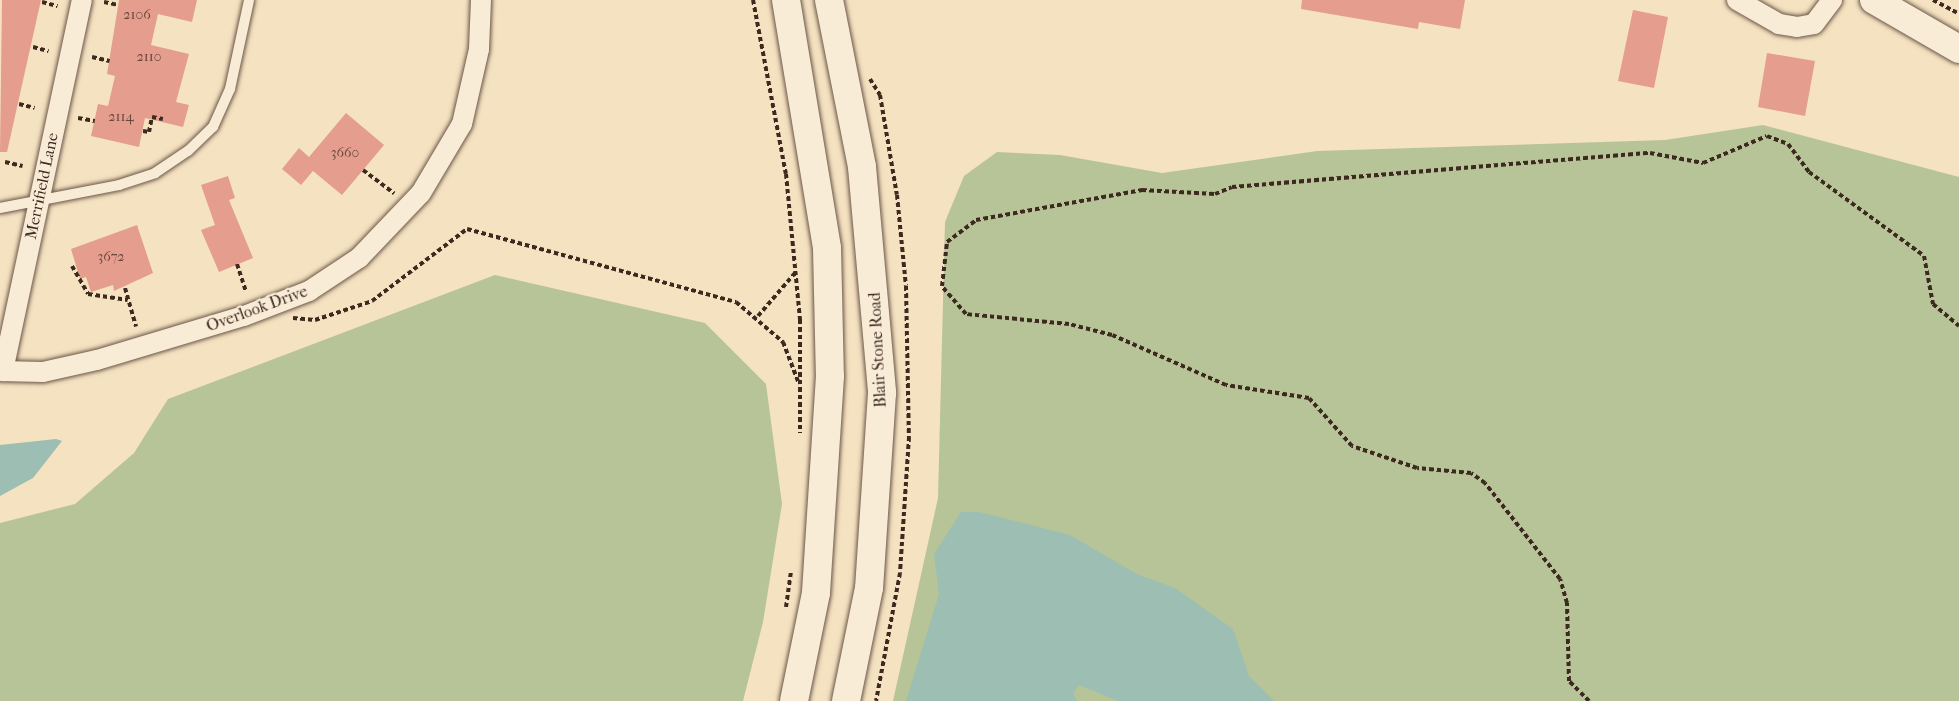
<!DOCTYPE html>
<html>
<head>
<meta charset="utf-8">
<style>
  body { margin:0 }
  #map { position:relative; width:1959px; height:701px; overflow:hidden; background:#f5e2c1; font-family:"IM FELL French Canon",serif }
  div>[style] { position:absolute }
  .green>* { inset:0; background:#b7c497 }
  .water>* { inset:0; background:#9cbeb3 }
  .building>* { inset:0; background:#e59d8d }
  .path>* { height:4px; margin-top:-2px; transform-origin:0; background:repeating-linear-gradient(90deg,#3d2920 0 4.5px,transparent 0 7.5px) }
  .roads { filter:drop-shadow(0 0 2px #6b5748) drop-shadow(0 0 2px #6b5748) }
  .lane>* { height:10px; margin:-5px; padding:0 5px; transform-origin:5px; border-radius:5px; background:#f8ecd7 }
  .street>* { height:20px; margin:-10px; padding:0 10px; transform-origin:10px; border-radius:10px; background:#f8ecd7 }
  .secondary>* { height:28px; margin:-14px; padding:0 14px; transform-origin:14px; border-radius:14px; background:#f8ecd7 }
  span { translate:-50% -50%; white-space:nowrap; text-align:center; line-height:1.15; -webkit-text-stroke:4.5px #f8ecd7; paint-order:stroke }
  .number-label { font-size:14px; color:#67463b }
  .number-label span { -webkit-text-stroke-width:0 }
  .street-label { font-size:16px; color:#3d2920 }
</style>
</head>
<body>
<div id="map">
  <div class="green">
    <div style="clip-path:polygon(1763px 125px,1959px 177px,1959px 701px,893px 701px,938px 498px,945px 222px,964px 176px,997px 152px,1060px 155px,1162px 173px,1317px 151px,1665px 140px)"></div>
    <div style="clip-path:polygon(495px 275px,705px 323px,766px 384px,782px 504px,763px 622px,743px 701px,0 701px,0 523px,75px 504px,134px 453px,168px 399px)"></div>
  </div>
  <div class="water">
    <div style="clip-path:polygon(56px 439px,62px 441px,33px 478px,0 496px,0 445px)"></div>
    <div style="clip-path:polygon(961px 512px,979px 512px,1070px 535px,1137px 574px,1175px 588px,1233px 629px,1249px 676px,1274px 701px,1118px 701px,1079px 685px,1073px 693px,1077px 701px,906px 701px,939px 594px,934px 554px)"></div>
  </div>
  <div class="building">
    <div style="clip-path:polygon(2px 0,41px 0,7px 152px,0 152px)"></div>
    <div style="clip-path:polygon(119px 0,197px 0,192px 22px,158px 14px,151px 45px,189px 54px,176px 102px,189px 105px,183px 127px,145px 118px,139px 147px,91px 136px,98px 104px,108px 106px,115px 76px,107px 74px)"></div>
    <div style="clip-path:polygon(1302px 0,1465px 0,1460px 29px,1419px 22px,1418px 29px,1301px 9px)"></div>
    <div style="clip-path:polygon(1633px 10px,1668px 17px,1654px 88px,1618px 81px)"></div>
    <div style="clip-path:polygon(1767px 53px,1815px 61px,1805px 116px,1758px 107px)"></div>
    <div style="clip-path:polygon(346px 113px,384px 145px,342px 195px,313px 171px,301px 185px,282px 169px,299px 148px,309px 157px)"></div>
    <div style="clip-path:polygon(228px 176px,235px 198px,229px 200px,253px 258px,219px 272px,201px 230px,215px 225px,201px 185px)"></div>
    <div style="clip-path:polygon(137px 225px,153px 273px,114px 291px,113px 285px,91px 292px,86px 277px,80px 279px,71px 249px)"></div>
  </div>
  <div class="path">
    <div style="left:753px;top:0;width:177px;rotate:79.3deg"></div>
    <div style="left:786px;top:174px;width:147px;rotate:84.5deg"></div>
    <div style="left:800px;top:320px;width:113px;rotate:90deg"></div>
    <div style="left:1933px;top:0;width:30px;rotate:28deg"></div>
    <div style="left:42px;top:2px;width:16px;rotate:15deg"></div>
    <div style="left:104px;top:2px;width:14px;rotate:12deg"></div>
    <div style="left:33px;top:47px;width:16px;rotate:15deg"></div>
    <div style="left:92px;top:57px;width:18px;rotate:13deg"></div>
    <div style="left:870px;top:79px;width:19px;rotate:58deg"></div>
    <div style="left:880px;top:95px;width:101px;rotate:80.4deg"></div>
    <div style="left:897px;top:195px;width:91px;rotate:84.4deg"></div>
    <div style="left:906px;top:286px;width:151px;rotate:88.9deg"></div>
    <div style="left:909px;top:437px;width:136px;rotate:93.8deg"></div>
    <div style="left:900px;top:573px;width:130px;rotate:100.6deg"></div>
    <div style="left:19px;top:104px;width:16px;rotate:14deg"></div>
    <div style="left:78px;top:118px;width:17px;rotate:10deg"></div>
    <div style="left:143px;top:131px;width:6px;rotate:9deg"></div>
    <div style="left:149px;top:132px;width:15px;rotate:-79deg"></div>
    <div style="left:152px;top:117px;width:11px;rotate:10deg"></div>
    <div style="left:5px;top:162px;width:18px;rotate:13deg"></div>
    <div style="left:363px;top:170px;width:39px;rotate:37deg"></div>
    <div style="left:237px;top:264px;width:28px;rotate:72deg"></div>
    <div style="left:72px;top:266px;width:32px;rotate:60deg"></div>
    <div style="left:88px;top:294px;width:40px;rotate:8.5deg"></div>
    <div style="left:125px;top:288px;width:40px;rotate:74deg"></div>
    <div style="left:758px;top:316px;width:57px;rotate:-49.3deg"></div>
    <div style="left:293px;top:318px;width:22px;rotate:5deg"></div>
    <div style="left:315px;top:320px;width:60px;rotate:-18.4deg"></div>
    <div style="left:372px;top:301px;width:119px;rotate:-37.2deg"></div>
    <div style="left:467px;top:229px;width:279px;rotate:15.2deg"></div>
    <div style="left:736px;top:302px;width:62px;rotate:40.4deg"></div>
    <div style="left:783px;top:342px;width:45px;rotate:69.1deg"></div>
    <div style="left:786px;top:607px;width:35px;rotate:-82deg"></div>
    <div style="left:1589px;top:701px;width:28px;rotate:-135deg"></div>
    <div style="left:1569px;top:681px;width:78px;rotate:-91.5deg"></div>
    <div style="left:1567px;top:603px;width:25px;rotate:-106deg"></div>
    <div style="left:1560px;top:579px;width:122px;rotate:-128deg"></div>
    <div style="left:1485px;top:483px;width:17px;rotate:-144deg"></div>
    <div style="left:1471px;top:473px;width:54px;rotate:-174.7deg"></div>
    <div style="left:1417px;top:468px;width:69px;rotate:-161.3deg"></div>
    <div style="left:1352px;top:446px;width:64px;rotate:-131.9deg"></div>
    <div style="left:1309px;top:398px;width:84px;rotate:-171.1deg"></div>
    <div style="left:1226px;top:385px;width:124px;rotate:-156.3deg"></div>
    <div style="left:1112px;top:335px;width:44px;rotate:-165.7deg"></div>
    <div style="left:1069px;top:324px;width:103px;rotate:-174.5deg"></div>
    <div style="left:966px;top:314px;width:37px;rotate:-131deg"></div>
    <div style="left:942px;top:286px;width:44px;rotate:-83.5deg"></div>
    <div style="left:947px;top:242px;width:36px;rotate:-37deg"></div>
    <div style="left:976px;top:220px;width:169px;rotate:-10.2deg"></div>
    <div style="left:1142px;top:190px;width:73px;rotate:3.1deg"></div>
    <div style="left:1215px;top:194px;width:18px;rotate:-22deg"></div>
    <div style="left:1232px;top:187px;width:419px;rotate:-4.7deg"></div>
    <div style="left:1650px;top:153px;width:54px;rotate:10.7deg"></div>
    <div style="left:1703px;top:163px;width:69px;rotate:-22.9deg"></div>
    <div style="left:1767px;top:136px;width:22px;rotate:21deg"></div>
    <div style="left:1788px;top:144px;width:35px;rotate:53deg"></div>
    <div style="left:1809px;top:172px;width:142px;rotate:36.1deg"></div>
    <div style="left:1924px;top:256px;width:49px;rotate:79.4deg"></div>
    <div style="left:1933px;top:304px;width:34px;rotate:40deg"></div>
  </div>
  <div class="roads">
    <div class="lane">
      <div style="left:0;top:208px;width:121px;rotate:-10.9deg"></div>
      <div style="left:119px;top:185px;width:38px;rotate:-18deg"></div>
      <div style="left:155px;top:173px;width:40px;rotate:-34deg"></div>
      <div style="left:188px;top:151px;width:35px;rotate:-44deg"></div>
      <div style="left:213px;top:127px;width:42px;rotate:-65.9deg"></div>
      <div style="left:230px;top:89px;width:91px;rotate:-77.9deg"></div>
    </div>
    <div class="street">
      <div style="left:1737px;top:0;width:48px;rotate:29.7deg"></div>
      <div style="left:1779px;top:24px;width:18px;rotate:9deg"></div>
      <div style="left:1797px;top:27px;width:17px;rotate:-10deg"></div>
      <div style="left:1814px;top:24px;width:30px;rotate:-53deg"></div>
      <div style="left:0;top:371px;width:43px;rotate:1.3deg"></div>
      <div style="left:43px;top:372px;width:55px;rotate:-12.5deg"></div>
      <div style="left:97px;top:360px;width:153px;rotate:-16.7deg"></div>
      <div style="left:244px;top:316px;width:70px;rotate:-21deg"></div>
      <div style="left:309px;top:291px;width:60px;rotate:-33.4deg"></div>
      <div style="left:359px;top:258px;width:90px;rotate:-46.4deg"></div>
      <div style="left:421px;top:193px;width:80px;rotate:-59.3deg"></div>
      <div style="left:462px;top:124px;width:77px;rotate:-77.2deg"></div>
      <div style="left:479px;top:49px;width:49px;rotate:-87.7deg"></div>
      <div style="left:3px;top:371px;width:379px;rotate:-78deg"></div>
    </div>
    <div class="secondary">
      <div style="left:786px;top:0;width:251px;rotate:80.6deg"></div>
      <div style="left:827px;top:248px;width:128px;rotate:88.7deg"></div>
      <div style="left:830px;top:376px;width:217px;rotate:93.7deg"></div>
      <div style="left:816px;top:593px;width:110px;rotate:101.5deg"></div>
      <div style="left:829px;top:0;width:170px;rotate:78.8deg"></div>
      <div style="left:862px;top:167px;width:227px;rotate:84.9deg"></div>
      <div style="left:882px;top:393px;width:195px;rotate:93.8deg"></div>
      <div style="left:869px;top:588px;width:115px;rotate:101.5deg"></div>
      <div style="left:1874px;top:0;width:98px;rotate:30deg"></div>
    </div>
  </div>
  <div class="number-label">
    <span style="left:137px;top:15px">2106</span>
    <span style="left:149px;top:57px">2110</span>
    <span style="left:121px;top:117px">2114</span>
    <span style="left:345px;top:153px">3660</span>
    <span style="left:111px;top:257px">3672</span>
  </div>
  <div class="street-label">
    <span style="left:42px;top:186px;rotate:-78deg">Merrifield Lane</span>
    <span style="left:257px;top:309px;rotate:-20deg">Overlook Drive</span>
    <span style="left:878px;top:350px;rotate:-93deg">Blair Stone Road</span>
  </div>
</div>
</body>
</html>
